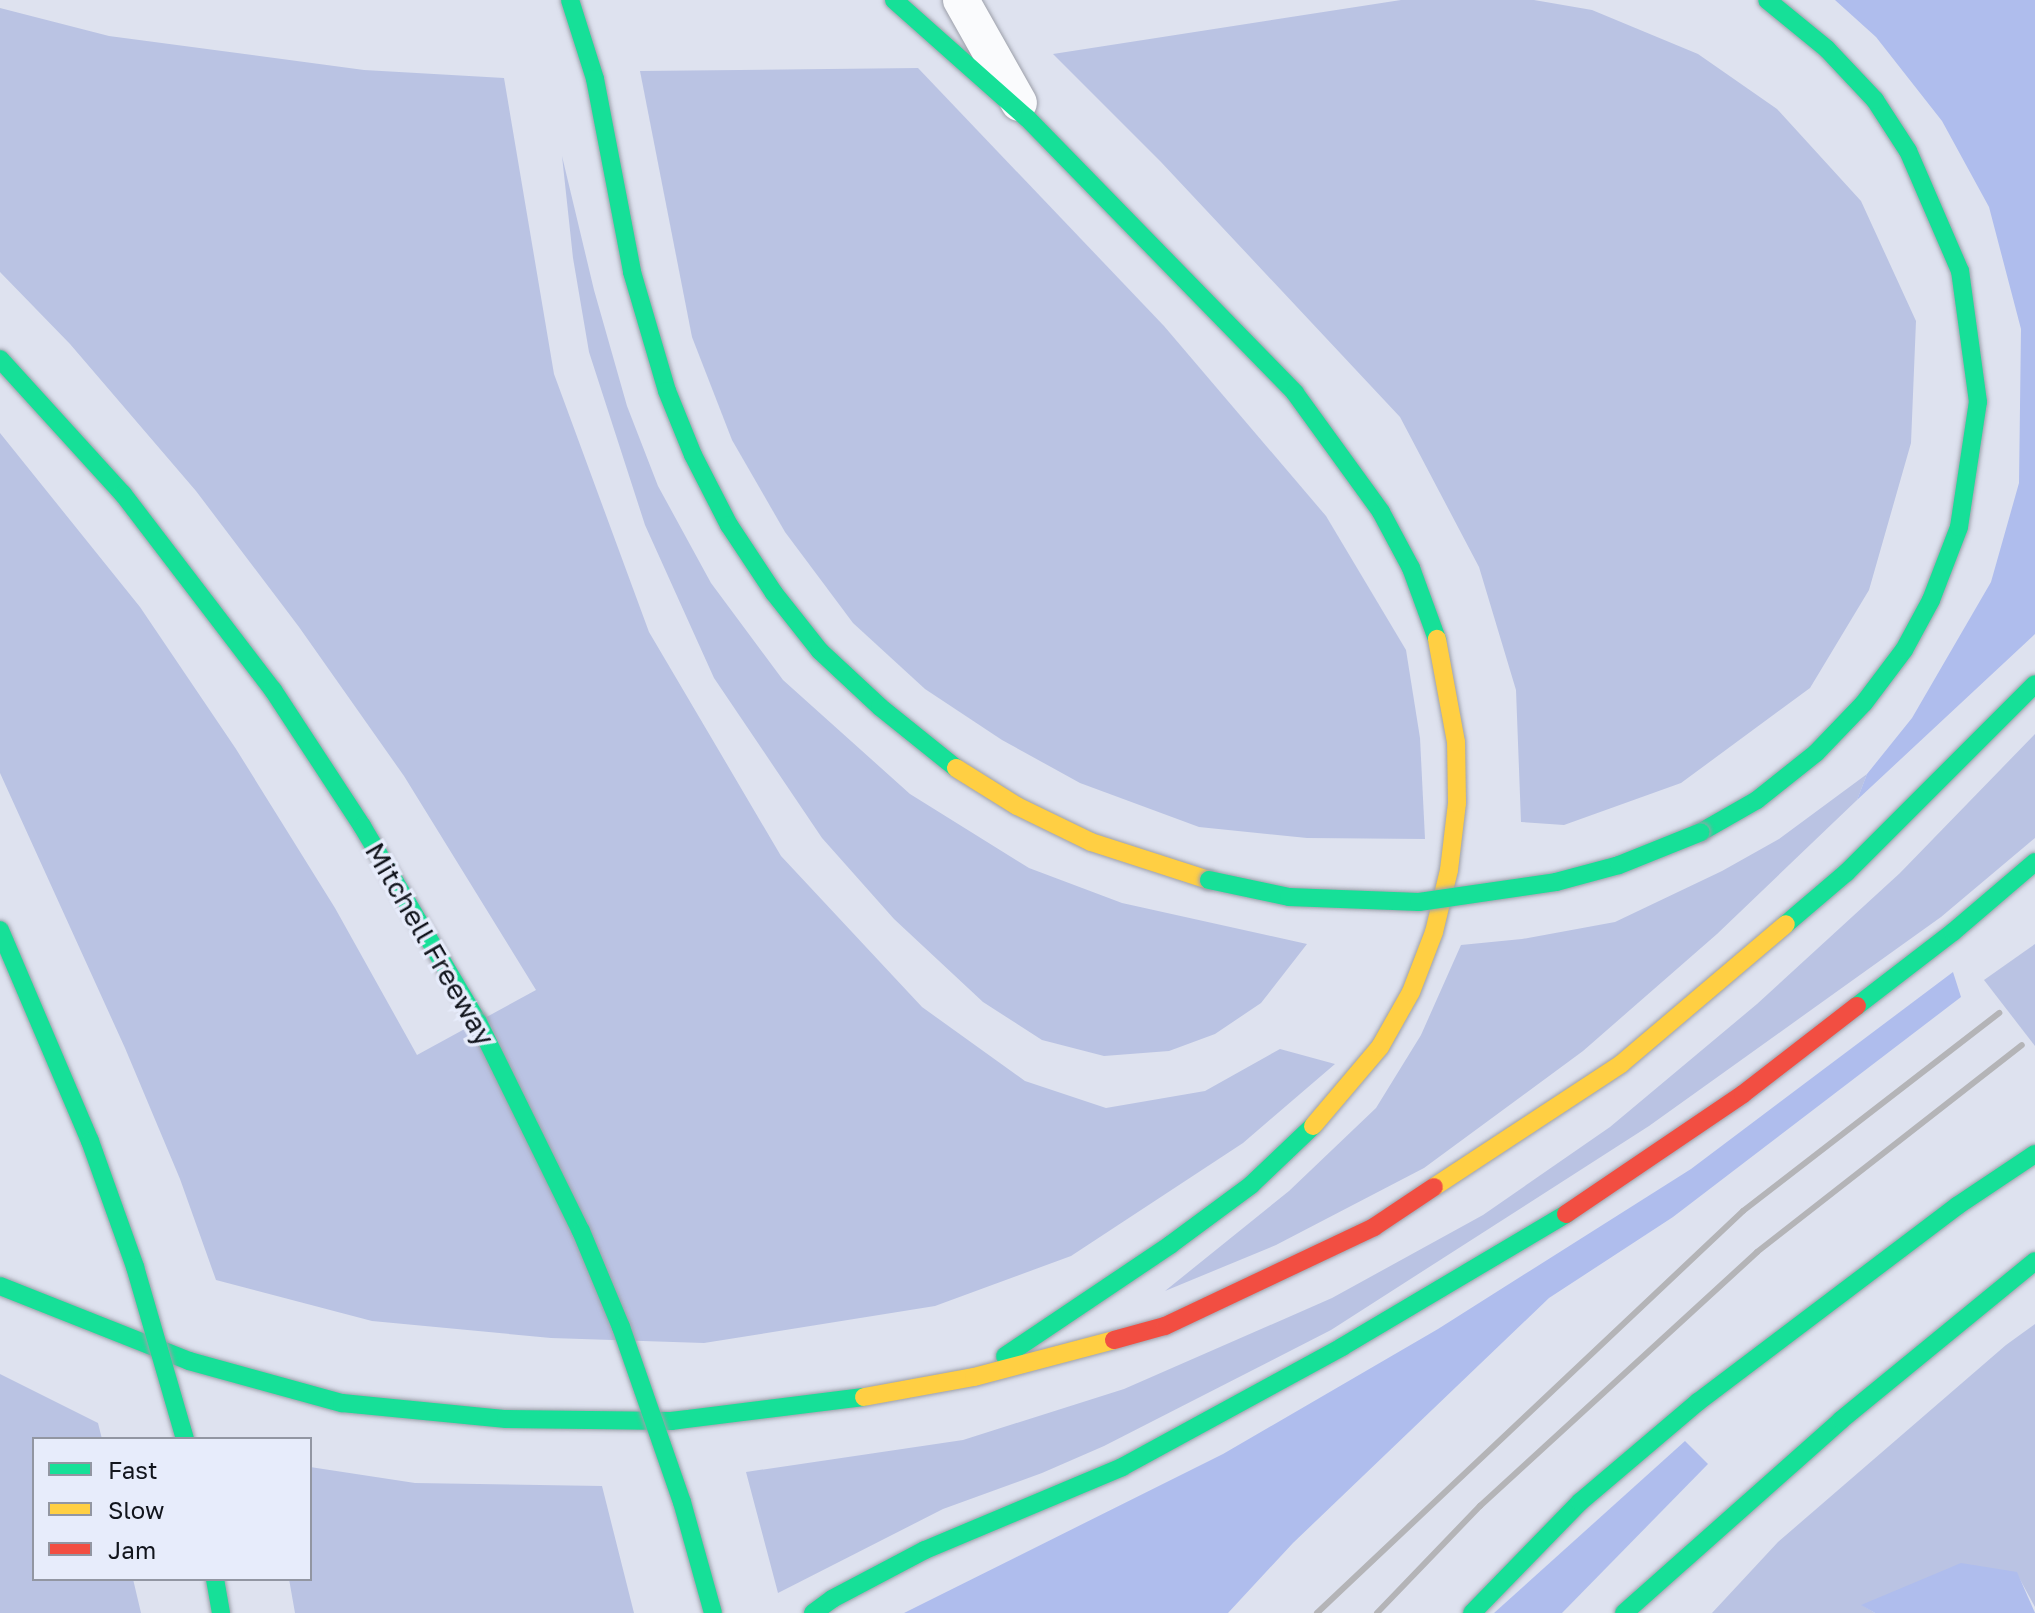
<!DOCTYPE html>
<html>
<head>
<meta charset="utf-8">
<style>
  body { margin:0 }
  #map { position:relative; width:2035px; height:1613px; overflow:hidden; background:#dee2ef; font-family:"Golos Text",sans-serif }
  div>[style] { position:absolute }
  .green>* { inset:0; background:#bac3e3 }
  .forest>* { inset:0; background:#afbded }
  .roads { filter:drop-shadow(0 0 2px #9c9fa9) drop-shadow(0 0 2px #9c9fa9) }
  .lane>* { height:36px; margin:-18px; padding:0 18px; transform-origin:18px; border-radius:18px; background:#fafbfd }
  .fast>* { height:18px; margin:-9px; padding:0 9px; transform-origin:9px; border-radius:9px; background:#16e098 }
  .slow>* { height:18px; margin:-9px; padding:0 9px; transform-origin:9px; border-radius:9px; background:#ffcf43 }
  .jam>* { height:18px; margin:-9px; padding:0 9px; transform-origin:9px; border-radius:9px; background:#f24e42 }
  .rail>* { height:6px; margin:-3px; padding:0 3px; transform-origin:3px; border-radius:3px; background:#b4b4b7 }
  .bridges { filter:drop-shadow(0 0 2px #9c9fa9) drop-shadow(0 0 2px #9c9fa9) }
  .fast-bridge>* { height:18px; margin:-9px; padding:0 9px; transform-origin:9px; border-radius:9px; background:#16e098 }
  span { translate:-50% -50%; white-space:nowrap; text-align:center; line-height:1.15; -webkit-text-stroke:7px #e7ecfb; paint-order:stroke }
  .street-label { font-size:28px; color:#12151d }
  .legend { position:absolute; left:32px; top:1437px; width:280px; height:144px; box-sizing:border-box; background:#e7ecfb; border:2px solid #9296a2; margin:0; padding:10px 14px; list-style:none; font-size:24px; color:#12151d }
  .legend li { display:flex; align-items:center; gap:16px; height:40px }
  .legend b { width:40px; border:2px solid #9296a2 }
</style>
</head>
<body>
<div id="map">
  <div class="green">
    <div style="clip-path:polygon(1401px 0,1534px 0,1592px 10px,1698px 54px,1777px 109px,1861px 201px,1916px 321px,1911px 443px,1869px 590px,1810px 688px,1681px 783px,1564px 825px,1521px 822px,1516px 690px,1479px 567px,1400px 417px,1161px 162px,1053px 54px)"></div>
    <div style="clip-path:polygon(0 8px,109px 36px,364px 70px,504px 78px,554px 374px,649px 632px,781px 856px,922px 1007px,1025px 1081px,1106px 1108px,1205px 1091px,1280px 1049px,1335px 1064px,1243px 1143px,1071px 1256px,935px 1306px,704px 1343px,551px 1338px,372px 1321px,216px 1280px,180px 1179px,125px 1048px,0 773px,0 433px,140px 607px,236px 749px,335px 908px,417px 1055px,536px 990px,404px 776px,299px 627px,196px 491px,70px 344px,0 272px)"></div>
    <div style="clip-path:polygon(918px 68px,1164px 326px,1326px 516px,1406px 650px,1420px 738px,1425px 839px,1307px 838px,1199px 827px,1080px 783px,1002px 740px,925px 689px,853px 623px,785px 532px,732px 440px,692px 337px,640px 71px)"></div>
    <div style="clip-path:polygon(562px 156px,594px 290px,627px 406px,658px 486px,711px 583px,783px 680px,910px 794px,1029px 868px,1122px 903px,1307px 944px,1261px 1003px,1215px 1034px,1169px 1051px,1104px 1056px,1042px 1040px,983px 1002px,894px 919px,822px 838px,714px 678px,645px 525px,589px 352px,573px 258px)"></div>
    <div style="clip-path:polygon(2035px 734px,2035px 838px,1941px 917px,1649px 1126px,1331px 1330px,1104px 1446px,1042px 1473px,943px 1509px,778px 1593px,746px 1472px,963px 1440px,1124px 1389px,1332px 1298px,1483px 1215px,1610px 1127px,1757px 1004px,1900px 873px)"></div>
    <div style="clip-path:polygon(1867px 774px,1857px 800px,1717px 934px,1583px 1051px,1424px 1168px,1276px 1245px,1165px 1291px,1289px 1191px,1376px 1108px,1421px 1035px,1461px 945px,1522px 939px,1615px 922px,1722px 871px,1779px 839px)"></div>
    <div style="clip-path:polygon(2035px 944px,2035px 1046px,1984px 980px)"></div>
    <div style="clip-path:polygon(2035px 1324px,2035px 1607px,2016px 1572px,1862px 1605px,1875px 1613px,1712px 1613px,1778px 1542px,2006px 1345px)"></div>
    <div style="clip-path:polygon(0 1374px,98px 1423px,102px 1439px,34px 1439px,34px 1579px,133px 1579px,141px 1613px,0 1613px)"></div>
    <div style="clip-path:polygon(310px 1467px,415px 1483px,602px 1486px,634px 1613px,295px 1613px,289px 1579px,310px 1579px)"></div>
  </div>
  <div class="forest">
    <div style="clip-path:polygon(1835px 0,2035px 0,2035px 634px,1857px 800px,1867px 774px,1912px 718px,1991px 582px,2019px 483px,2021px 329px,1989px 207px,1942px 121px,1876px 37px)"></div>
    <div style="clip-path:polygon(1953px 972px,1961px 997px,1673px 1217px,1549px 1298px,1293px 1543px,1228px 1613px,904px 1613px,1223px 1454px,1438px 1329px,1691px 1169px)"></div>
    <div style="clip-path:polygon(1685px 1441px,1708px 1464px,1562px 1613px,1494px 1613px)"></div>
    <div style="clip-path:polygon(1961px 1563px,2017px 1572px,2035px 1613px,1875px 1613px,1861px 1605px)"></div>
  </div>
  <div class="roads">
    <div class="lane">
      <div style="left:961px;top:0;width:118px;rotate:60.6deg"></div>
    </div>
    <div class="fast">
      <div style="left:570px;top:0;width:83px;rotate:72.4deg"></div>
      <div style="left:595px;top:79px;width:197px;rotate:79.1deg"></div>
      <div style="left:632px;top:272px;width:124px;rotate:73.6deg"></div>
      <div style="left:667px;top:391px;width:69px;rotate:67.9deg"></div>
      <div style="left:693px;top:455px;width:79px;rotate:62.8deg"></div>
      <div style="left:729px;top:525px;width:82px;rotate:56.5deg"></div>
      <div style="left:774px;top:593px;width:74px;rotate:51.6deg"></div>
      <div style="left:820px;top:651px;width:82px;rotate:43deg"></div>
      <div style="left:880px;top:707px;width:97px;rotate:38.8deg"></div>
      <div style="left:894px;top:0;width:178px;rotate:41.6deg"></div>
      <div style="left:1027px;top:118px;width:384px;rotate:45.7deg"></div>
      <div style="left:1295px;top:393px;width:147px;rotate:54.1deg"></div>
      <div style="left:1381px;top:512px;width:64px;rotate:61.8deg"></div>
      <div style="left:1411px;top:568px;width:76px;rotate:69.9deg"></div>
      <div style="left:0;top:359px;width:183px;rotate:47.7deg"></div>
      <div style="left:123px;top:494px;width:247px;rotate:52.6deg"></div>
      <div style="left:273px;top:690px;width:163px;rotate:56.8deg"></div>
      <div style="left:362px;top:826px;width:228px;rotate:59.4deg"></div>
      <div style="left:1701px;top:832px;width:64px;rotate:-29.7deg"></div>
      <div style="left:1757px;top:800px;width:75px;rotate:-38.5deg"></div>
      <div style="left:1816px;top:753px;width:69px;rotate:-46.2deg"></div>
      <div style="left:1864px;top:703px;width:66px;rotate:-53deg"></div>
      <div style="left:1904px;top:650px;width:57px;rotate:-61.6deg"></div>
      <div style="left:1931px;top:600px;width:78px;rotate:-69deg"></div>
      <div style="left:1959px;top:527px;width:126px;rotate:-81.4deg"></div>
      <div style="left:1978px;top:402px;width:132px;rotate:-97.8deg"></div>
      <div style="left:1960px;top:271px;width:131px;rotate:-113.4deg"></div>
      <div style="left:1908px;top:151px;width:61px;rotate:-122.9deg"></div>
      <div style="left:1875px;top:100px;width:70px;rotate:-133.3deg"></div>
      <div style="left:1827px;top:49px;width:77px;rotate:-140.8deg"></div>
      <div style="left:1786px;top:924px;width:79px;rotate:-40.4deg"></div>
      <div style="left:1846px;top:873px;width:267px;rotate:-45deg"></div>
      <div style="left:1857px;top:1006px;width:121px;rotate:-37.6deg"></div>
      <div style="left:1953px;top:932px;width:108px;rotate:-40.5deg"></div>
      <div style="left:0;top:1286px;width:203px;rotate:21.6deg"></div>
      <div style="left:189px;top:1361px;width:159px;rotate:15.4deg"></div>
      <div style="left:342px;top:1403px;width:165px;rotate:5.6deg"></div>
      <div style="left:506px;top:1419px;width:165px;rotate:0.7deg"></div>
      <div style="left:671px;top:1421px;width:194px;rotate:-7.1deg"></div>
      <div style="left:1005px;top:1356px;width:199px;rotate:-33.9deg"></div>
      <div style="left:1170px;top:1245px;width:101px;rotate:-36.5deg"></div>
      <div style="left:1251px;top:1185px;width:86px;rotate:-43.6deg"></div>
      <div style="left:215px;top:1579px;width:35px;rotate:80deg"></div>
      <div style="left:813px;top:1613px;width:24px;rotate:-36deg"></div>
      <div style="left:832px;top:1599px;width:105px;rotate:-27.8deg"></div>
      <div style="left:925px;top:1550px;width:214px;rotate:-22.8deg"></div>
      <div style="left:1122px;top:1467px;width:251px;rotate:-28.6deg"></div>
      <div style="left:1342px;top:1347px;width:261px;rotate:-30.7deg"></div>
      <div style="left:1472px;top:1613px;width:155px;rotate:-45.8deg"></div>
      <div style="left:1580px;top:1502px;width:155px;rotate:-40.3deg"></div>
      <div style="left:1698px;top:1402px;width:325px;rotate:-37.1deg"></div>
      <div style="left:1957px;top:1206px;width:94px;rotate:-33.7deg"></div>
      <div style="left:1624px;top:1613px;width:290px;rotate:-41.6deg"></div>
      <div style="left:1841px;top:1420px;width:251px;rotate:-39.3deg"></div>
    </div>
    <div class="slow">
      <div style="left:956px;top:768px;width:72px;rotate:31.9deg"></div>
      <div style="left:1017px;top:806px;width:82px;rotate:25.9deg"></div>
      <div style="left:1091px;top:842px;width:124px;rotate:17.9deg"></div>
      <div style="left:1313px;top:1126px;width:104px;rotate:-49.7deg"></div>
      <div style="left:1380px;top:1047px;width:63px;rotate:-60.6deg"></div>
      <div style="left:1411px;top:992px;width:64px;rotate:-69deg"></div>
      <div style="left:1434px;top:932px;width:64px;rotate:-76.4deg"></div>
      <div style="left:1449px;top:870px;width:67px;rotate:-83.2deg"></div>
      <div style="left:1457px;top:803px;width:61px;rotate:-90.9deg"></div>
      <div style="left:1456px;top:742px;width:105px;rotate:-100.5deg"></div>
      <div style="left:1434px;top:1187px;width:224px;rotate:-33.3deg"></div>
      <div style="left:1621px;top:1064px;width:216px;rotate:-40.3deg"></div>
      <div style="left:864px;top:1397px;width:112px;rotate:-10.3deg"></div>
      <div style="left:974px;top:1377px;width:145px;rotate:-14.8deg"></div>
    </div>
    <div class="jam">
      <div style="left:1566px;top:1214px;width:214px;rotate:-34.1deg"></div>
      <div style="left:1743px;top:1094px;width:144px;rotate:-37.7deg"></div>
      <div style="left:1114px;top:1340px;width:53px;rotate:-15.4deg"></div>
      <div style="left:1165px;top:1326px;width:231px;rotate:-25.3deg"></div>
      <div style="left:1374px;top:1227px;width:72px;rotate:-33.7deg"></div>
    </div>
  </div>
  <div class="rail">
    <div style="left:1317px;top:1613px;width:586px;rotate:-43.34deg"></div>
    <div style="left:1743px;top:1211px;width:324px;rotate:-37.7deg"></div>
    <div style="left:1377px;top:1613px;width:149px;rotate:-46.1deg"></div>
    <div style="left:1480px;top:1506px;width:376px;rotate:-42.5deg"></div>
    <div style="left:1757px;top:1252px;width:336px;rotate:-38deg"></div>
  </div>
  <div class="bridges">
    <div class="fast-bridge">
      <div style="left:1209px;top:880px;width:82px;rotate:12deg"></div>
      <div style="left:1289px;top:897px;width:130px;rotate:2.2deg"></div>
      <div style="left:1419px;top:902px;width:138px;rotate:-8.3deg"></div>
      <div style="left:1556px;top:882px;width:65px;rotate:-15.1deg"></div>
      <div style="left:1619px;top:865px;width:88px;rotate:-21.9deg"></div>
      <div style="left:0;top:930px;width:229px;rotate:66.9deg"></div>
      <div style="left:90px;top:1141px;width:134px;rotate:70.3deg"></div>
      <div style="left:135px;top:1267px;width:179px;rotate:73.8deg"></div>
      <div style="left:478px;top:1022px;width:233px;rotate:63.8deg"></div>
      <div style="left:581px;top:1231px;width:104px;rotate:67.4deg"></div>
      <div style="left:621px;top:1327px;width:185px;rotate:70.8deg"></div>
      <div style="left:682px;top:1502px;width:115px;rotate:74.4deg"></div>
    </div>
  </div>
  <div class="street-label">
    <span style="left:430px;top:944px;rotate:60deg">Mitchell Freeway</span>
  </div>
  <ul class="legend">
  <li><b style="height:10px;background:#16e098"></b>Fast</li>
  <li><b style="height:10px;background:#ffcf43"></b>Slow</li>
  <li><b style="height:10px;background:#f24e42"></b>Jam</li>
  </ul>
</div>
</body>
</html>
